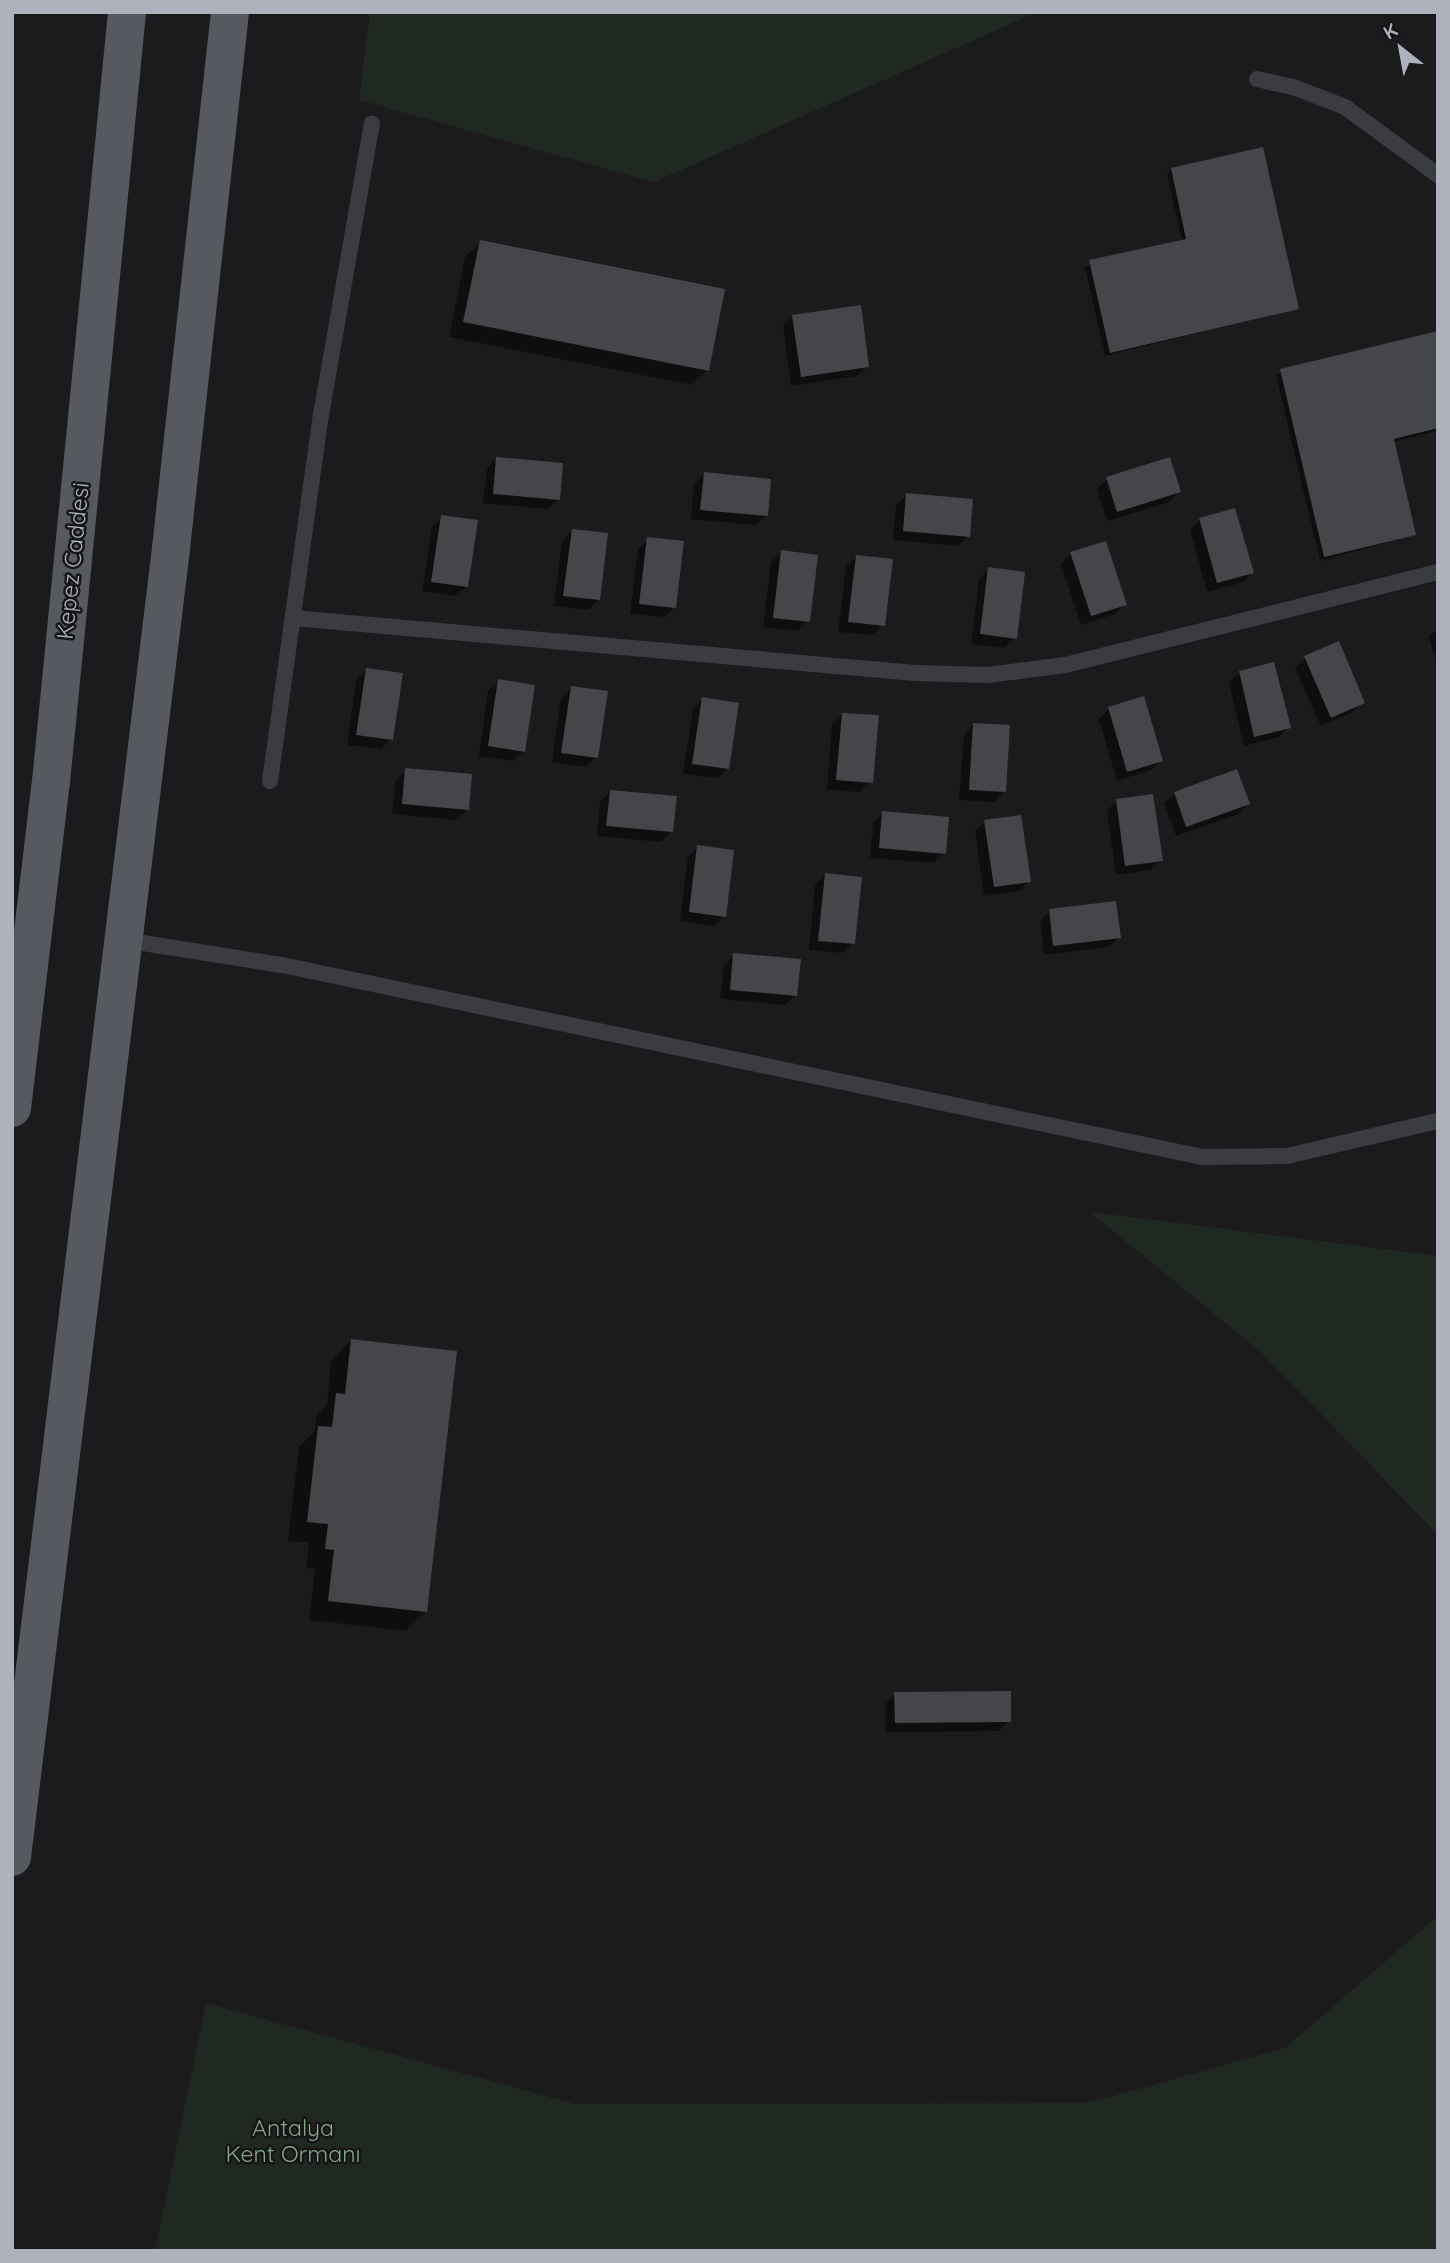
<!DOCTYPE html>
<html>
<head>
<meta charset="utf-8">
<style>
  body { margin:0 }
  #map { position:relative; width:1450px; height:2263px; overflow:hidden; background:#1b1b1d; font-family:Quicksand,sans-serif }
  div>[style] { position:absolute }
  .green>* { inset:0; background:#202921 }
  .shadow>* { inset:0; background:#0007 }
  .building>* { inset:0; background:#45464a }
  .service>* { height:16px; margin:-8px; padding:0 8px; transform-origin:8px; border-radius:8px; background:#3b3c42 }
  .primary>* { height:38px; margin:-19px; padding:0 19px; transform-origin:19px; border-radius:19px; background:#575961 }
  span { translate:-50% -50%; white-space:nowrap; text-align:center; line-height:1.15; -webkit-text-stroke:5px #151518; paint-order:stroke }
  .street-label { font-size:23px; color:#adb2bd }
  .park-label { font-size:23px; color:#83a885 }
  .frame { position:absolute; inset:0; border:14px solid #adb2bd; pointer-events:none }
  .north { position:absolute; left:1366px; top:14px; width:70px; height:70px; -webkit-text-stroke:5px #151518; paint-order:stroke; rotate:329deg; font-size:19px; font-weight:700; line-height:28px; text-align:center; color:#adb2bd }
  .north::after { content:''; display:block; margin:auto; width:24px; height:32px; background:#adb2bd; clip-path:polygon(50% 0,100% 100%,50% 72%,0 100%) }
</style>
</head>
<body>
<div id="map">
  <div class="green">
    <div style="clip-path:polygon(370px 12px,1037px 12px,654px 182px,359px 100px)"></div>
    <div style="clip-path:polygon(1090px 1212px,1438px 1256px,1438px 1535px,1262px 1353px)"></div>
    <div style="clip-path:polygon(1438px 1916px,1438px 2251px,155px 2251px,206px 2003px,575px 2104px,1088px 2103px,1285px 2048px)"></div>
  </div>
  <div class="shadow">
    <div style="clip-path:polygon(1171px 170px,1297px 309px,1105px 356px,1085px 267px,1182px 241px,1167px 174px)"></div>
    <div style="clip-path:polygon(481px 242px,707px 370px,692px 385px,449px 337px,465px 257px)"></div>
    <div style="clip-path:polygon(793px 316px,868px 366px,857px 376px,791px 386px,783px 326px)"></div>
    <div style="clip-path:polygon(1438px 333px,1438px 431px,1392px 442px,1414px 535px,1320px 561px,1276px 375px)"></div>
    <div style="clip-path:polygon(497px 458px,558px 499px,548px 509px,483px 503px,487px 468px)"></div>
    <div style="clip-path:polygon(705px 474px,766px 515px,756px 525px,691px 519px,694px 484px)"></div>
    <div style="clip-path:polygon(1107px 479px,1179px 492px,1169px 502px,1107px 521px,1097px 489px)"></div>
    <div style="clip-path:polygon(907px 495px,968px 536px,958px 546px,893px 540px,896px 505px)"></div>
    <div style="clip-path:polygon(442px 517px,467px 586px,457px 596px,422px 591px,432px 527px)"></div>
    <div style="clip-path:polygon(1200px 519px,1252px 573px,1241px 583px,1207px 592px,1190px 530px)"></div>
    <div style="clip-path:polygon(572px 531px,599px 599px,589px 610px,554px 606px,562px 541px)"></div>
    <div style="clip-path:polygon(648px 539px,675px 607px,665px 617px,630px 614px,638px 549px)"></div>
    <div style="clip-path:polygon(781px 552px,808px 621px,798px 631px,763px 627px,771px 562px)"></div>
    <div style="clip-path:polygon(1071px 554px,1125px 604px,1115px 614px,1081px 625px,1061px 564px)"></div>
    <div style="clip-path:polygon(856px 557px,883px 625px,873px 635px,838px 632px,846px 567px)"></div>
    <div style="clip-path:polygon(989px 569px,1015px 638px,1005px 648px,971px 644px,979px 579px)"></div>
    <div style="clip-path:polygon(1438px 628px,1438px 671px,1429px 636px)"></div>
    <div style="clip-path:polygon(1305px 658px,1363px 702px,1353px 712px,1321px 726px,1295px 668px)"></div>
    <div style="clip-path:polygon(367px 670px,391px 739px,381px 749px,347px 745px,356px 680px)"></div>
    <div style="clip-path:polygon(1239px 673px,1289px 727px,1279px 737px,1244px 746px,1229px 683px)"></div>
    <div style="clip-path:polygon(498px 681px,524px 751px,513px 761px,479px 756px,488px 691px)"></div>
    <div style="clip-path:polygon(571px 688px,596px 757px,586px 767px,552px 762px,561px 698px)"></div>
    <div style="clip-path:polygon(703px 699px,728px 768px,718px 778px,683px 774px,693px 709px)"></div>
    <div style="clip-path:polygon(1109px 709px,1161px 760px,1151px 770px,1117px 781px,1099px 719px)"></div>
    <div style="clip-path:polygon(843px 714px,871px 782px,861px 792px,827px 790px,832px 725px)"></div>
    <div style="clip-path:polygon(974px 724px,1004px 792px,994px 802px,959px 800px,964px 735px)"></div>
    <div style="clip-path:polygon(406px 770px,467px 810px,457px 820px,392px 814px,396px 780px)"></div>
    <div style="clip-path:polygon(610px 792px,671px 832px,661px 842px,597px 836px,600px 802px)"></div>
    <div style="clip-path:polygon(1175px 793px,1248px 804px,1238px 814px,1176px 836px,1164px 803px)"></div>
    <div style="clip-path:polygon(1117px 800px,1161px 860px,1151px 870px,1116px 875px,1107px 811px)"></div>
    <div style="clip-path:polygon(883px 813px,944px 853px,934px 863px,870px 858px,873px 823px)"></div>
    <div style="clip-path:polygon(985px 821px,1029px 881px,1019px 891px,984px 896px,975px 831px)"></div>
    <div style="clip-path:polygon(698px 847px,724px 916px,714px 926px,680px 921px,688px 857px)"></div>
    <div style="clip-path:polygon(825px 875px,853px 943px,843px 953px,809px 950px,815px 885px)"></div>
    <div style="clip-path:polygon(1050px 911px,1119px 937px,1109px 947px,1044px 955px,1040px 921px)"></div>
    <div style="clip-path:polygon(734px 955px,795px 995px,785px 1005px,720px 999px,724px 965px)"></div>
    <div style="clip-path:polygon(351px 1341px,426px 1611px,406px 1631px,309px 1620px,315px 1569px,306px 1568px,309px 1543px,288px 1541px,299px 1447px,315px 1431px,317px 1415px,327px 1405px,331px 1361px)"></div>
    <div style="clip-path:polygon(895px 1694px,1009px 1721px,999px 1731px,885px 1732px,885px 1704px)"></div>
  </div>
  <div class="building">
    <div style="clip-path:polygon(1263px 147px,1299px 309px,1110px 353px,1089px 260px,1186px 239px,1171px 168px)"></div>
    <div style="clip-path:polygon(480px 240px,725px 289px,709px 371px,463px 322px)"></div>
    <div style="clip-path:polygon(861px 305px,869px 367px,801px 377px,792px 315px)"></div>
    <div style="clip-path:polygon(1438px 331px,1438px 428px,1394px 439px,1416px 535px,1324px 557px,1280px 369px)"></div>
    <div style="clip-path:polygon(496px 457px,563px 463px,560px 500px,493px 494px)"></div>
    <div style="clip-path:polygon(1170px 457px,1181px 492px,1117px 512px,1106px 477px)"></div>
    <div style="clip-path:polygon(704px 472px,771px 479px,768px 516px,700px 510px)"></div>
    <div style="clip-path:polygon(906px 493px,973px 499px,970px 537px,903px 531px)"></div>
    <div style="clip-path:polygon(1235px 508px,1254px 573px,1217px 583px,1199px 518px)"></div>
    <div style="clip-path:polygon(441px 515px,478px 520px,468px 587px,431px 582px)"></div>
    <div style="clip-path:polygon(572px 529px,608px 533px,600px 600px,563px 596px)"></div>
    <div style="clip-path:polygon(647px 537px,684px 541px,676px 608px,639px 604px)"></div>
    <div style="clip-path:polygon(1106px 541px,1127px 605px,1091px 616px,1070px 552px)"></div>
    <div style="clip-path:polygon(781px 550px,818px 555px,810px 622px,773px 618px)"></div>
    <div style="clip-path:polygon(856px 555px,893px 559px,885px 626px,848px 622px)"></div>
    <div style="clip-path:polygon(988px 567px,1025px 572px,1017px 639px,980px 634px)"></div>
    <div style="clip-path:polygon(1339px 641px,1365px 703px,1331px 718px,1304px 656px)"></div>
    <div style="clip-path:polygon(1274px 662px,1291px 728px,1254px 737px,1239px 671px)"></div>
    <div style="clip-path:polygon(366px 668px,403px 673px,393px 740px,356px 735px)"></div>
    <div style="clip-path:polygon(498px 679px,535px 685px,525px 752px,488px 746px)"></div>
    <div style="clip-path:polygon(571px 686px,608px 691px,598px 758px,561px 753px)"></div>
    <div style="clip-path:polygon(1144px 696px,1163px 761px,1127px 772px,1108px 707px)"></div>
    <div style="clip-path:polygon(702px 697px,739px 703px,729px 769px,692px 764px)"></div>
    <div style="clip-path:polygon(842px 713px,879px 715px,873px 783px,836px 780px)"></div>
    <div style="clip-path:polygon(973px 723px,1010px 725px,1006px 792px,969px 790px)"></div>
    <div style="clip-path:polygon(405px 768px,472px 774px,469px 810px,402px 804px)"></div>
    <div style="clip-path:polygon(1237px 769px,1250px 804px,1186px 827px,1174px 792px)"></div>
    <div style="clip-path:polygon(610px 790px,677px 796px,673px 832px,606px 826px)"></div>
    <div style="clip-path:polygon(1153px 794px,1163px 861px,1125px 866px,1116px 799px)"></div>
    <div style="clip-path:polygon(882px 811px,949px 817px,946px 854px,879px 848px)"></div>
    <div style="clip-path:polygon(1021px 815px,1031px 882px,994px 887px,984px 820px)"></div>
    <div style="clip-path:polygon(697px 845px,734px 850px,726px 917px,689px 912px)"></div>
    <div style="clip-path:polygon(825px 873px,862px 877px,855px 944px,818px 941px)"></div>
    <div style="clip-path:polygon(1116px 901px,1121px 938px,1053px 946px,1049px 909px)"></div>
    <div style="clip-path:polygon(733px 953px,801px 959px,797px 996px,730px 990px)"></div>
    <div style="clip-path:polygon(351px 1339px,457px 1351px,427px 1612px,328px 1601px,334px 1550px,325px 1549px,328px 1524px,307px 1522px,318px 1426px,332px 1427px,336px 1393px,345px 1394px)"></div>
    <div style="clip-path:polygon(1011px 1691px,1011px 1722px,895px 1723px,894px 1692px)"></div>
  </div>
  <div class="service">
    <div style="left:1257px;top:79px;width:37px;rotate:13deg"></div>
    <div style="left:1293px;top:87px;width:56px;rotate:21deg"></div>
    <div style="left:1345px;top:107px;width:115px;rotate:36.2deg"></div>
    <div style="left:293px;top:618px;width:625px;rotate:5.05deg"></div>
    <div style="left:916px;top:673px;width:72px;rotate:1.6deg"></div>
    <div style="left:988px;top:675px;width:78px;rotate:-7.4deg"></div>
    <div style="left:1065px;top:665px;width:384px;rotate:-14deg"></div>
    <div style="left:270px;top:781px;width:370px;rotate:-82.1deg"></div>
    <div style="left:321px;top:415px;width:296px;rotate:-80.1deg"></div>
    <div style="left:124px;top:940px;width:160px;rotate:9deg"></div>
    <div style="left:282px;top:965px;width:941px;rotate:11.78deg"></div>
    <div style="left:1203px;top:1157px;width:84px;rotate:-0.7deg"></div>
    <div style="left:1287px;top:1156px;width:155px;rotate:-13.1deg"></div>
  </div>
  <div class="primary">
    <div style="left:12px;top:1108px;width:328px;rotate:-83.2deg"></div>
    <div style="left:51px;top:782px;width:774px;rotate:-84.36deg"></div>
    <div style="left:12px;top:1857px;width:1319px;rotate:-83.07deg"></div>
    <div style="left:171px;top:548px;width:539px;rotate:-83.72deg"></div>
  </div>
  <div class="street-label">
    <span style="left:73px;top:561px;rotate:-84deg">Kepez Caddesi</span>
  </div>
  <div class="park-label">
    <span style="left:293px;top:2141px">Antalya<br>Kent Ormanı</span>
  </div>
  <div class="frame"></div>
  <div class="north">K</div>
</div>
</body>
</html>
